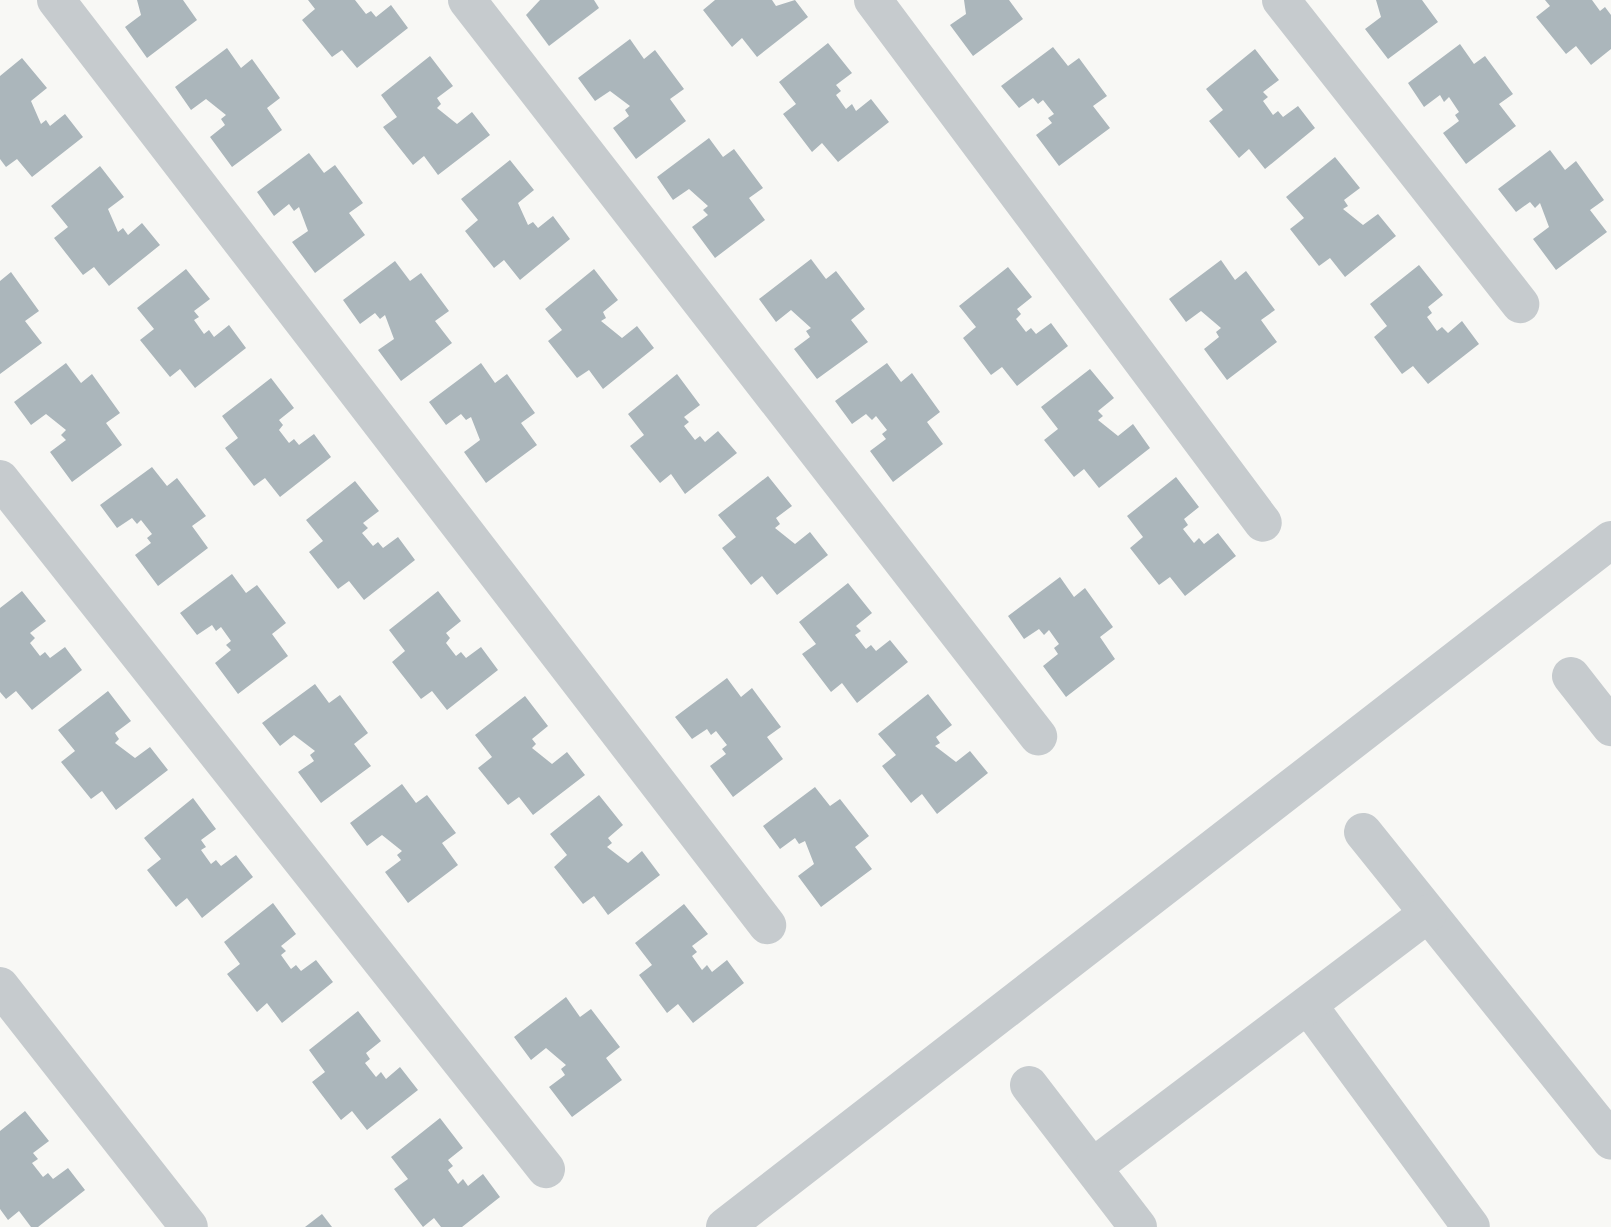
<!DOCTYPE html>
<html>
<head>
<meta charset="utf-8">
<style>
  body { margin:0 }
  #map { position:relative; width:1611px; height:1227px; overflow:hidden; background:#f8f8f5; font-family:"Fira Sans",sans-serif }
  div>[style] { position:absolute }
  .building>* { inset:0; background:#abb6bb }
  .minor>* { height:38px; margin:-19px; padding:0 19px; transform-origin:19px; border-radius:19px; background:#c6cbce }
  span { translate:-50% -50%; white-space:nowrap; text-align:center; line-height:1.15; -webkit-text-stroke:7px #fff; paint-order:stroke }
</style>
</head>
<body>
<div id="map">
  <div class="building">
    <div style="clip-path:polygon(137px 0,183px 0,197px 20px,147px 58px,125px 27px,141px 15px)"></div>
    <div style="clip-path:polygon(308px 0,355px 0,366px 14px,371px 11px,376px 17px,391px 5px,408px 28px,357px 68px,342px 50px,332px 57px,302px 20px,315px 9px)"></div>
    <div style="clip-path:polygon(540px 0,594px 0,599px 8px,549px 46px,526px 15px)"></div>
    <div style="clip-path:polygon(715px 0,772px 0,776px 6px,795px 0,808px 17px,757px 57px,742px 38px,732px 47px,703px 10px)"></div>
    <div style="clip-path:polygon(964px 0,1009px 0,1023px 19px,973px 56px,950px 25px,966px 14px)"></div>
    <div style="clip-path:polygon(1376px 0,1422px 0,1438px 22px,1388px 59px,1365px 29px,1381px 17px)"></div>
    <div style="clip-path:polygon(1545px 0,1592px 0,1600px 11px,1605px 7px,1611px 15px,1611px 49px,1591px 65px,1576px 46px,1566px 54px,1536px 17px,1550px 6px)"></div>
    <div style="clip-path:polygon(630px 39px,644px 59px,655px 50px,684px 89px,670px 99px,686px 121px,636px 159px,613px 128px,629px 116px,625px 110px,630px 106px,610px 91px,595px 101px,578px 78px)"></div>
    <div style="clip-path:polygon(828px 43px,852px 73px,836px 85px,841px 91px,836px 95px,846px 109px,852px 104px,856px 111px,871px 99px,889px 122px,838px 162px,822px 143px,812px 152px,783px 114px,796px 104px,779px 82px)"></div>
    <div style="clip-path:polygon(1460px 44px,1474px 64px,1485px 56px,1513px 94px,1499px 104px,1516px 126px,1466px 164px,1443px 133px,1459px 121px,1455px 115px,1459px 112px,1449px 97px,1444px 102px,1440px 95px,1424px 107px,1408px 83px)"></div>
    <div style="clip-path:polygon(1053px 47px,1068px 66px,1079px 58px,1107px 96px,1093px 106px,1110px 128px,1059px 166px,1036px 135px,1052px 123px,1048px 118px,1054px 114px,1043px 100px,1038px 104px,1033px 98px,1019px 108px,1001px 86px)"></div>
    <div style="clip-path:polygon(227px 48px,241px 68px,252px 59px,280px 98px,267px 108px,282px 130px,232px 167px,210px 137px,225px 125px,221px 119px,226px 115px,206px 99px,191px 110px,175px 87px)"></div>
    <div style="clip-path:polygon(1255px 49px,1279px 80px,1263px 92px,1268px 97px,1263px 101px,1273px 115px,1278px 111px,1283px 117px,1298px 106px,1315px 128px,1265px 169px,1249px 149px,1239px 158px,1209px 121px,1223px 110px,1206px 89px)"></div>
    <div style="clip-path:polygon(430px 56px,453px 86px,437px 98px,441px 104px,437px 108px,457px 124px,472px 112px,490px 135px,438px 175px,424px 156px,413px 165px,383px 127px,397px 117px,381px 95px)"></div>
    <div style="clip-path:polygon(22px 58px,47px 88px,31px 101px,41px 124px,46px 120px,50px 126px,65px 114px,83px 137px,32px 177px,17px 159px,6px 167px,0 159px,0 76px)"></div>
    <div style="clip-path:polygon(709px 138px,723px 157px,734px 149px,763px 188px,749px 198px,765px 220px,715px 258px,692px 227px,708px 215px,703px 210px,708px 206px,689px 189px,673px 200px,657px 177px)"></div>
    <div style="clip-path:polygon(1550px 150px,1565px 170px,1576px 161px,1604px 200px,1590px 210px,1607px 232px,1556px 270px,1533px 239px,1549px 227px,1540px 203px,1535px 208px,1530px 202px,1516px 212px,1498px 189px)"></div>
    <div style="clip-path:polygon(309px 153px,324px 173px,335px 165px,363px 203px,349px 213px,365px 235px,315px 273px,292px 242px,308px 231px,299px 207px,294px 211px,289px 204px,274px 216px,257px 192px)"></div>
    <div style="clip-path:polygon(1335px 157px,1360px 188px,1344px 200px,1348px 206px,1343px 209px,1363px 225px,1378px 214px,1396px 236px,1345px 277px,1330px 258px,1319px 266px,1290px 229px,1304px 218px,1286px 197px)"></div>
    <div style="clip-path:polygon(510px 160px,534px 190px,518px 203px,528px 225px,533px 222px,538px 228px,553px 216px,570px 239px,520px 280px,504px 260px,494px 268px,465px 231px,478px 220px,461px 199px)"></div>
    <div style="clip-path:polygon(100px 166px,124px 197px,108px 209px,118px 232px,123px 228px,128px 235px,142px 223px,160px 245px,109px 286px,94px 267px,83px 275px,54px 238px,68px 227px,51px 206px)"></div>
    <div style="clip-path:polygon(811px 259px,826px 279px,836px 271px,865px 309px,851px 320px,868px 342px,817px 379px,794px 349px,810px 337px,806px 331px,811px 328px,791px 310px,776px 322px,759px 299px)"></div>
    <div style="clip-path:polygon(1221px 260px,1235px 280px,1246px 271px,1275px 310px,1261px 320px,1277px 342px,1227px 380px,1204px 349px,1219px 337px,1216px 332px,1221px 328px,1201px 311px,1186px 322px,1169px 299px)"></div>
    <div style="clip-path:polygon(395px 261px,410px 281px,421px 273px,449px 311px,435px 321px,452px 343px,401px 381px,378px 350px,394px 339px,385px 315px,380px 319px,375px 313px,360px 324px,343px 300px)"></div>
    <div style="clip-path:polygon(1419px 265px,1443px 295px,1428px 307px,1432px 313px,1427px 317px,1437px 331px,1442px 327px,1448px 333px,1462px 321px,1479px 344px,1428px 384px,1413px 366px,1402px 374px,1374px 337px,1387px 326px,1370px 304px)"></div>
    <div style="clip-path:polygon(1008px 267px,1032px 297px,1017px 309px,1021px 314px,1016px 319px,1026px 332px,1031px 328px,1036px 334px,1051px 323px,1068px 346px,1017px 386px,1002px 367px,991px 375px,963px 338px,976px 327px,959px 306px)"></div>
    <div style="clip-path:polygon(186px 269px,210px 299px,194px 311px,199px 317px,194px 320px,204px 334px,209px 330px,214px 337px,229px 325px,246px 348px,195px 388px,180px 369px,170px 377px,140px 340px,154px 329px,137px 308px)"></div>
    <div style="clip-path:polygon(594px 269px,618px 300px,603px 312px,606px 318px,601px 321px,622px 338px,637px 326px,654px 348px,603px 389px,589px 370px,577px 378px,548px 341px,562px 330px,545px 309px)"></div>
    <div style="clip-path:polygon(11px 272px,39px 311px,25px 321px,42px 343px,0 374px,0 281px)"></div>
    <div style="clip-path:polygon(66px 363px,81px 383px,92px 374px,120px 413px,106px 423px,122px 445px,72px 482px,50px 452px,66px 440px,61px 435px,66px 430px,46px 414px,31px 425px,14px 402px)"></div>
    <div style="clip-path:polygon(481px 363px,495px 383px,507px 374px,535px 413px,521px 423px,537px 445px,486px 483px,464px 452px,480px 440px,471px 417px,466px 420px,461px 414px,446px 425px,429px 402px)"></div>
    <div style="clip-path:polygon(887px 363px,901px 382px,912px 373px,940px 412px,927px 422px,943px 444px,893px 482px,870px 451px,886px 439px,882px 434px,887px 430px,876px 416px,872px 420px,866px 414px,852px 424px,835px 401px)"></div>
    <div style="clip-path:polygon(1090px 369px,1114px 398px,1098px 411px,1103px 416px,1098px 420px,1118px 436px,1133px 424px,1150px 448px,1099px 488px,1084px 469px,1074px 477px,1044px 440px,1058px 429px,1041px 407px)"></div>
    <div style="clip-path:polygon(677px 374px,700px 405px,684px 417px,689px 422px,684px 426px,695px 440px,700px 436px,705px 442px,718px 431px,737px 453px,685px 494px,671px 474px,660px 483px,630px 446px,644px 435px,628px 414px)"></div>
    <div style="clip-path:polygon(271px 378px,294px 408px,279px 420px,283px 425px,279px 430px,289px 443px,294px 439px,299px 445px,314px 434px,331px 457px,280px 497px,265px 478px,254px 486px,225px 448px,238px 438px,222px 416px)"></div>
    <div style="clip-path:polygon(152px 467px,167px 486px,177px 478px,206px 516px,192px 526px,208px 548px,158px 586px,135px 555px,151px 543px,147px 538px,152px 534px,141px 520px,137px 524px,132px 518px,117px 528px,100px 505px)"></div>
    <div style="clip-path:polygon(768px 476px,792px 506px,776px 518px,780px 524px,775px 528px,795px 544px,810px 532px,828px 555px,777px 595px,762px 576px,751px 585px,722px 548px,736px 537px,718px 515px)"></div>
    <div style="clip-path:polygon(1176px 477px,1199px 507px,1184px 519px,1188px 525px,1183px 529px,1194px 543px,1199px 538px,1204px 544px,1218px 533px,1236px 556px,1185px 596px,1170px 577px,1159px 585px,1130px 548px,1143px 537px,1127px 516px)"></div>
    <div style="clip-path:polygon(355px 481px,379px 511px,363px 523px,368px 528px,362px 533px,373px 546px,378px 542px,383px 548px,398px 537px,415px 560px,364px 600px,349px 581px,338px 589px,309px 552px,323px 541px,306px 520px)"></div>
    <div style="clip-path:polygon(232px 574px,246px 593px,257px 585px,286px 623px,272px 634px,288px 656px,238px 694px,215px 663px,231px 650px,226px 645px,231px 641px,221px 627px,216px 631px,212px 625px,197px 635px,180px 613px)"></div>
    <div style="clip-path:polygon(1060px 577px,1074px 597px,1085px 588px,1113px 627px,1100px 637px,1115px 659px,1066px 697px,1043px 666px,1058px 654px,1054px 648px,1059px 644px,1049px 630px,1044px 635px,1039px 629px,1024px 639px,1008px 616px)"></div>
    <div style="clip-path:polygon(848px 583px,872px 613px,856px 626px,861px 631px,855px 635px,866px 649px,871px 645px,876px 651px,890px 640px,908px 662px,857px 703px,842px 683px,831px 692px,802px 654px,816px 644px,799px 622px)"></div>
    <div style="clip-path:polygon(22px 591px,46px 621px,30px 633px,35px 638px,30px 643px,40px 656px,45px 652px,50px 658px,65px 647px,82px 670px,32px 710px,16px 691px,6px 699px,0 692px,0 608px)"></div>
    <div style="clip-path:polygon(438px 591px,461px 621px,446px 633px,450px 638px,446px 643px,456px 656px,461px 652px,466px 658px,481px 647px,498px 670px,447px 710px,432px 691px,421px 699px,392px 662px,405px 651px,389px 630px)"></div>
    <div style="clip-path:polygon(727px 678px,741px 697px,752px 688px,781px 727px,767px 737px,783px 759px,733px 797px,710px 766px,726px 754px,722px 749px,727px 745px,716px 731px,711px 735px,707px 729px,692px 739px,675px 717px)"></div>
    <div style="clip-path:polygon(315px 684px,329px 703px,340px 695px,368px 733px,354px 744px,371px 766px,321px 803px,298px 772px,314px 761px,310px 755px,315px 751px,294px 735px,280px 746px,262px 723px)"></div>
    <div style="clip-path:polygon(108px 691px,131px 721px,115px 733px,119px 739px,115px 743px,135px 758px,150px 747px,168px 770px,116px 810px,102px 791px,91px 799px,61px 762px,75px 751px,58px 730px)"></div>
    <div style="clip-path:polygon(928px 694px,952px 725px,936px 737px,940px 743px,935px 746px,956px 762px,970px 751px,988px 773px,937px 814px,922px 794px,911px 803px,882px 766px,896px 755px,878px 734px)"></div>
    <div style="clip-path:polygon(525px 696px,548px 726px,532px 739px,536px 744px,532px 748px,552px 764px,567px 752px,585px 775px,533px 815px,519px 797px,508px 805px,478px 768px,492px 757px,475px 735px)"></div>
    <div style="clip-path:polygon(402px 784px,416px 803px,427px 795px,456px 833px,442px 843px,458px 865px,408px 903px,385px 872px,401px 860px,397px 855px,402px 851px,382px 835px,367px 846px,350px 823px)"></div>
    <div style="clip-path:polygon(815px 787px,830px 806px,840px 799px,869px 836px,855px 847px,872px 869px,821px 907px,798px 876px,814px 864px,805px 841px,799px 844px,795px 838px,780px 849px,763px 826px)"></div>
    <div style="clip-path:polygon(599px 795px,623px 825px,608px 838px,612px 843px,607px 847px,628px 863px,642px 851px,660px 875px,608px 915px,594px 896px,583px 904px,554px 867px,567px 855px,550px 834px)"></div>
    <div style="clip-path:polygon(193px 798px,216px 829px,201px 840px,206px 847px,201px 850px,211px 864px,216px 860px,221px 866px,236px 855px,253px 877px,202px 918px,187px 898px,176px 907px,147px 870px,161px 859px,144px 838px)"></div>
    <div style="clip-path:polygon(273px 903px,296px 934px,281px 946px,286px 951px,281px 955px,291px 969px,296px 965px,301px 971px,316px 960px,333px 982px,282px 1023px,267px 1003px,257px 1012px,227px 974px,240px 964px,224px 942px)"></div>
    <div style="clip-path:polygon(684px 904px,708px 934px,692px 946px,697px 952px,692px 956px,702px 970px,707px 965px,712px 972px,727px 960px,744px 983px,693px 1023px,678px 1004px,667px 1013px,639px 975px,652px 965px,635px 943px)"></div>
    <div style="clip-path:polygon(566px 997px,580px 1017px,591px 1009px,620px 1047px,606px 1058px,622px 1080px,572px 1117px,549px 1087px,565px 1075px,561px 1069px,566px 1065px,546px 1048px,531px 1060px,514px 1037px)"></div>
    <div style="clip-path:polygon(358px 1011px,381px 1041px,366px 1053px,370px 1059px,365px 1063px,376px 1077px,381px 1072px,386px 1079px,400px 1067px,418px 1090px,367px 1130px,352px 1111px,341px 1120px,312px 1082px,325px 1072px,309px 1050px)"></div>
    <div style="clip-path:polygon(25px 1111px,49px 1141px,33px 1153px,38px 1159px,32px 1163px,43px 1177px,48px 1173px,53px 1179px,68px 1168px,85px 1190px,38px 1227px,31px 1227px,19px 1211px,8px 1220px,0 1209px,0 1131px)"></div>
    <div style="clip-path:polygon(440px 1118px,463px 1148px,448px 1160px,453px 1166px,448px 1170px,458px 1184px,463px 1179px,468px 1186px,483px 1174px,500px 1197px,462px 1227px,441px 1227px,434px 1218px,423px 1227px,394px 1189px,408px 1179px,391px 1157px)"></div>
    <div style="clip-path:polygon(322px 1214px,332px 1227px,305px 1227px)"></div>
  </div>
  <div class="minor">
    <div style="left:56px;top:0;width:1167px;rotate:52.45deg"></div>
    <div style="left:467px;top:0;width:932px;rotate:52.2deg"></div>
    <div style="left:873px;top:0;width:652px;rotate:53.29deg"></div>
    <div style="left:1281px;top:0;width:387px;rotate:51.8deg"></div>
    <div style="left:0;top:479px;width:880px;rotate:51.65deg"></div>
    <div style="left:1571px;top:676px;width:65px;rotate:51.9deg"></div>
    <div style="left:1363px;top:832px;width:396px;rotate:51.2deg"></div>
    <div style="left:0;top:986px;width:306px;rotate:51.9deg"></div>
    <div style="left:1308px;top:1005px;width:275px;rotate:53.7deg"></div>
    <div style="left:1029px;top:1085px;width:179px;rotate:52.5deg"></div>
    <div style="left:1093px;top:1167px;width:420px;rotate:-37.1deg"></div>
    <div style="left:725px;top:1227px;width:1121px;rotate:-37.79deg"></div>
  </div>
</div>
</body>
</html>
